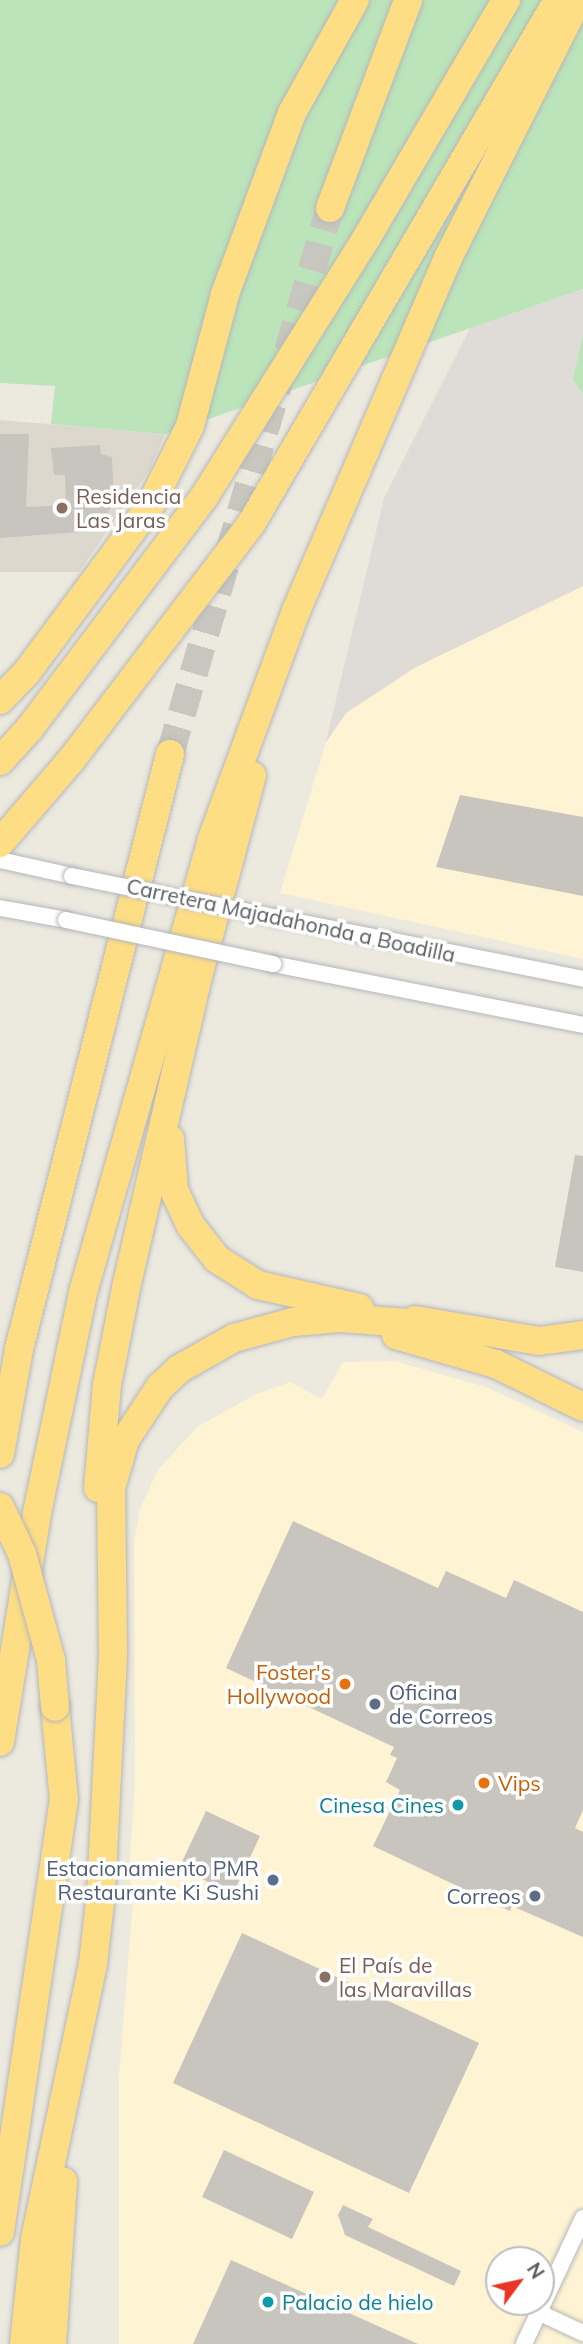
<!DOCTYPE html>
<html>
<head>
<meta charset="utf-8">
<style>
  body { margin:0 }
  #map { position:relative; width:583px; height:2344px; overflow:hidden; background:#ece9df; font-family:Mulish,sans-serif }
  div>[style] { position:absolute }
  .commercial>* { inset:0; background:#fef3d2 }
  .industrial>* { inset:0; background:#dfdcd7 }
  .education>* { inset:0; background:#dcd8cd }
  .green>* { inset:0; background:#bbe4ba }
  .building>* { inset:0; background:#c8c5be }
  .motorway-tunnel>* { height:28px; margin-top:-14px; transform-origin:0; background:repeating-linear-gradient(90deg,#c7c6bf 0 28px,transparent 0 42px) }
  .roads { filter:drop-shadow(0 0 2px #b5b7bc) drop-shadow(0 0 2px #b5b7bc) }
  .minor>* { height:16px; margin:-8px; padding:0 8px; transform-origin:8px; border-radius:8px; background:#fff }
  .motorway>* { height:28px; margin:-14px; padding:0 14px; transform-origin:14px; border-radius:14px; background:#fede84 }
  .bridges { filter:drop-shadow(0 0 2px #b5b7bc) drop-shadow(0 0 2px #b5b7bc) }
  .minor-bridge>* { height:16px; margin:-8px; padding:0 8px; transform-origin:8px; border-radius:8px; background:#fff }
  .motorway-bridge>* { height:28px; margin:-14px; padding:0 14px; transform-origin:14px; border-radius:14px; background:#fede84 }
  .dots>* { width:19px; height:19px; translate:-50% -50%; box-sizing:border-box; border:4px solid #fff; border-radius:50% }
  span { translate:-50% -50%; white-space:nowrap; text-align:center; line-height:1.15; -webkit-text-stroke:7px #fff; paint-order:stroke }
  .education-label { font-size:21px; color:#785e54 }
  .left { translate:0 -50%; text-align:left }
  .street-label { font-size:21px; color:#585c60 }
  .food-label { font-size:21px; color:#c56008 }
  .right { translate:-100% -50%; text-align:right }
  .service-label { font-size:21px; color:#4e5e75 }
  .culture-label { font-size:21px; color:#0d838f }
  .north { position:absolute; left:485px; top:2246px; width:70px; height:70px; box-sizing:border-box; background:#fff; border:2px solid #bcbebf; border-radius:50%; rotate:57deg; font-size:19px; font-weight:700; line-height:28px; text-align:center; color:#585c60 }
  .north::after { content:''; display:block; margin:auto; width:24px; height:32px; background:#ea3426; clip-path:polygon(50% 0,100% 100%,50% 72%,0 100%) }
</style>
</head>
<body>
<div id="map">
  <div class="commercial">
    <div style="clip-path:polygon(583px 586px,583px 959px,280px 893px,326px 742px,346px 713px,416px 667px)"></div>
    <div style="clip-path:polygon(evenodd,395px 1361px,486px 1387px,583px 1432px,583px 2344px,119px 2344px,119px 2077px,133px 1899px,129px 1872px,135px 1780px,134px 1541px,141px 1506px,158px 1470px,197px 1427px,254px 1395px,290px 1382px,322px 1399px,343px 1362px,395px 1361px,499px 2260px,541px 2260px,541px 2302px,499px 2302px,499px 2260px)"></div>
  </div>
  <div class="industrial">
    <div style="clip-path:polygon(583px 289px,583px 333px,573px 380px,583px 394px,583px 586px,416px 667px,346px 713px,326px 742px,384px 498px,470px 328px)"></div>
  </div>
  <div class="education">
    <div style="clip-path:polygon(0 420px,165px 434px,150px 469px,79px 572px,0 572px)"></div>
  </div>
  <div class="green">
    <div style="clip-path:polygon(0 0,583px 0,583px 289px,165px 434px,51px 424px,55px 386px,0 383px)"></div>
    <div style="clip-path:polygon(583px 333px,583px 394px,573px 380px)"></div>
  </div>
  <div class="building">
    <div style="clip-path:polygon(0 434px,29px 434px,26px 507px,66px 505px,65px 475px,54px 475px,51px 448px,100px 445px,101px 454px,112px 457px,114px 504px,92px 531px,0 538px)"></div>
    <div style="clip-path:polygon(460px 795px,583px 817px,583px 896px,436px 867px)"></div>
    <div style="clip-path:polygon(575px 1155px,583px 1156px,583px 1272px,555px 1267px)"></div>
    <div style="clip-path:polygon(293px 1521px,438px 1588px,446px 1571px,506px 1598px,514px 1580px,583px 1612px,583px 1810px,575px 1828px,583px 1832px,583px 1937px,512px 1906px,510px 1911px,373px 1846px,400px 1790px,386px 1782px,397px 1758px,390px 1755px,394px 1747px,226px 1668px)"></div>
    <div style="clip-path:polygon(206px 1811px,260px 1836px,233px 1894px,179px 1868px)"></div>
    <div style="clip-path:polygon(242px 1933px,479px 2043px,409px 2193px,173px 2083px)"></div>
    <div style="clip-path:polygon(224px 2150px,314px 2192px,292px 2239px,202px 2197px)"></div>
    <div style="clip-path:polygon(343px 2205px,373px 2219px,368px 2227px,461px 2271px,454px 2286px,345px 2235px,338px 2215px)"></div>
    <div style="clip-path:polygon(231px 2260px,418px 2344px,193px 2344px)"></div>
  </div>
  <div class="motorway-tunnel">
    <div style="left:170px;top:754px;width:569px;rotate:-73.67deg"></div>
  </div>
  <div class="roads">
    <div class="minor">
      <div style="left:0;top:860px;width:74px;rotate:12.5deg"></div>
      <div style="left:0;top:908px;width:67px;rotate:10.3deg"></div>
      <div style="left:279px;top:918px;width:310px;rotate:11.3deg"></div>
      <div style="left:273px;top:964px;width:316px;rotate:11.1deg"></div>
      <div style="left:538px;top:2312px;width:50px;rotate:25deg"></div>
      <div style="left:524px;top:2344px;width:139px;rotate:-64.9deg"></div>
    </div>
    <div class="motorway">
      <div style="left:330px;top:208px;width:222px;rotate:-69.4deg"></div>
      <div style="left:0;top:700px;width:39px;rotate:-46deg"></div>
      <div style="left:27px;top:672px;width:204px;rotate:-53.4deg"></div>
      <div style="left:149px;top:508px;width:92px;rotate:-63.4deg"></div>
      <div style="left:190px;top:426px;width:137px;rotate:-75.1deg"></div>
      <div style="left:225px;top:294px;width:193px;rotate:-69.7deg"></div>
      <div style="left:292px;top:113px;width:129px;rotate:-60.9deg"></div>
      <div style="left:0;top:761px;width:45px;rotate:-47.7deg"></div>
      <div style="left:30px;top:728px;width:289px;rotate:-53deg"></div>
      <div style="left:204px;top:497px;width:307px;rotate:-57.9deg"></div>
      <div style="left:367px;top:237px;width:275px;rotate:-59.6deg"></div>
      <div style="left:0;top:843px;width:111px;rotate:-49.4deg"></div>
      <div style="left:72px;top:759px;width:295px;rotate:-52.7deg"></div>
      <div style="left:251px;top:524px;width:607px;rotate:-59.63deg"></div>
      <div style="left:170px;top:1139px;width:51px;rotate:85.5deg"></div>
      <div style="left:174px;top:1190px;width:40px;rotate:65deg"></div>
      <div style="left:191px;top:1226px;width:42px;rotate:51.8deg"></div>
      <div style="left:217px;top:1259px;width:49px;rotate:32.4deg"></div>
      <div style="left:258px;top:1285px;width:104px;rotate:12.8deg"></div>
      <div style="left:415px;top:1320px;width:126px;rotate:9.6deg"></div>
      <div style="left:539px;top:1341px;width:44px;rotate:-7.8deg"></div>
      <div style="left:396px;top:1335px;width:104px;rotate:16.2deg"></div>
      <div style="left:496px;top:1364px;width:97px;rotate:26.3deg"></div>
      <div style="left:0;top:1454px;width:107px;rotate:-79.7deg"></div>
      <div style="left:19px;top:1349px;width:614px;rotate:-75.76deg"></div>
      <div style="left:98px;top:1488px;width:103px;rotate:-85deg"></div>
      <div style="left:107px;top:1385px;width:99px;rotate:-78.9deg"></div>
      <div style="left:126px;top:1288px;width:308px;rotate:-77deg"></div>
      <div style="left:195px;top:988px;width:220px;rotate:-75deg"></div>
      <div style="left:0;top:1742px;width:232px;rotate:-80.8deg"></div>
      <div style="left:37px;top:1513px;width:229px;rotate:-78.2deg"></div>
      <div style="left:84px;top:1289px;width:468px;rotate:-74.1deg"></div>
      <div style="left:212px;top:839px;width:243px;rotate:-69.8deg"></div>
      <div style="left:296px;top:611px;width:384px;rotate:-66.7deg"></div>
      <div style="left:448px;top:258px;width:289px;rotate:-63.3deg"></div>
      <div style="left:0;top:2232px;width:437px;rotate:-81.6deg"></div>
      <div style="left:64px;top:1800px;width:93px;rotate:-95.5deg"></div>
      <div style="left:24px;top:2344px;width:106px;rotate:-84deg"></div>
      <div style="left:35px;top:2239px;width:281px;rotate:-78.1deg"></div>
      <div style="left:93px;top:1964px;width:71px;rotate:-83.6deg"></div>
      <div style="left:101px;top:1893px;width:241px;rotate:-87.1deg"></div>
      <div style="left:113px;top:1652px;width:164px;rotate:-90.7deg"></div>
      <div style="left:111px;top:1488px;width:50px;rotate:-73.7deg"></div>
      <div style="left:125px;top:1440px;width:64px;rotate:-56.6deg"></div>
      <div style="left:160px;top:1387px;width:26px;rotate:-43deg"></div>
      <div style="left:179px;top:1369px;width:63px;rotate:-29.4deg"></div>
      <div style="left:234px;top:1338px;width:61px;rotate:-15.2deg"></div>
      <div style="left:293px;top:1322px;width:48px;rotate:-4.8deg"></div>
      <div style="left:341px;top:1318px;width:92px;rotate:4.4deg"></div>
      <div style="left:52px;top:2344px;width:163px;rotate:-86.1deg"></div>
    </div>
  </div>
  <div class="bridges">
    <div class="minor-bridge">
      <div style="left:72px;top:876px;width:211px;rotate:11.5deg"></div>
      <div style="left:66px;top:920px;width:212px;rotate:12deg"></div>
    </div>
    <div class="motorway-bridge">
      <div style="left:0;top:1507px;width:52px;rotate:64.9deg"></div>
      <div style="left:22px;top:1554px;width:110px;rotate:74.7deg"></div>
      <div style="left:51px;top:1660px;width:47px;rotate:85.1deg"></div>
    </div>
  </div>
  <div class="dots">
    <div style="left:62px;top:508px;background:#8d6e63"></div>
    <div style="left:345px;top:1684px;background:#e8710a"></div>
    <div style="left:375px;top:1704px;background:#5c6f8a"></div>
    <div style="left:484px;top:1783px;background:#e8710a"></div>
    <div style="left:458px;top:1805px;background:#0f9aa8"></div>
    <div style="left:273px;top:1880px;background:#5c6f8a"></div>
    <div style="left:535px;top:1896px;background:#5c6f8a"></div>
    <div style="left:325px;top:1977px;background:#8d6e63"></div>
    <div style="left:268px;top:2302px;background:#0f9aa8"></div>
  </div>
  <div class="education-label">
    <span class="left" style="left:76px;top:508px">Residencia<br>Las Jaras</span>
    <span class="left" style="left:339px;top:1977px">El País de<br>las Maravillas</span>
  </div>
  <div class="street-label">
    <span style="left:291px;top:920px;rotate:12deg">Carretera Majadahonda a Boadilla</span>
  </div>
  <div class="food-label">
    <span class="right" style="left:331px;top:1684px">Foster's<br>Hollywood</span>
    <span class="left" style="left:498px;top:1783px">Vips</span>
  </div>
  <div class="service-label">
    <span class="left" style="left:389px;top:1704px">Oficina<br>de Correos</span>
    <span class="right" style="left:259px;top:1880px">Estacionamiento PMR<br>Restaurante Ki Sushi</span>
    <span class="right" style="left:521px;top:1896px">Correos</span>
  </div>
  <div class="culture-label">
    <span class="right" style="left:444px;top:1805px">Cinesa Cines</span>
    <span class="left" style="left:282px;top:2302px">Palacio de hielo</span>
  </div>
  <div class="north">N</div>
</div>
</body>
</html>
